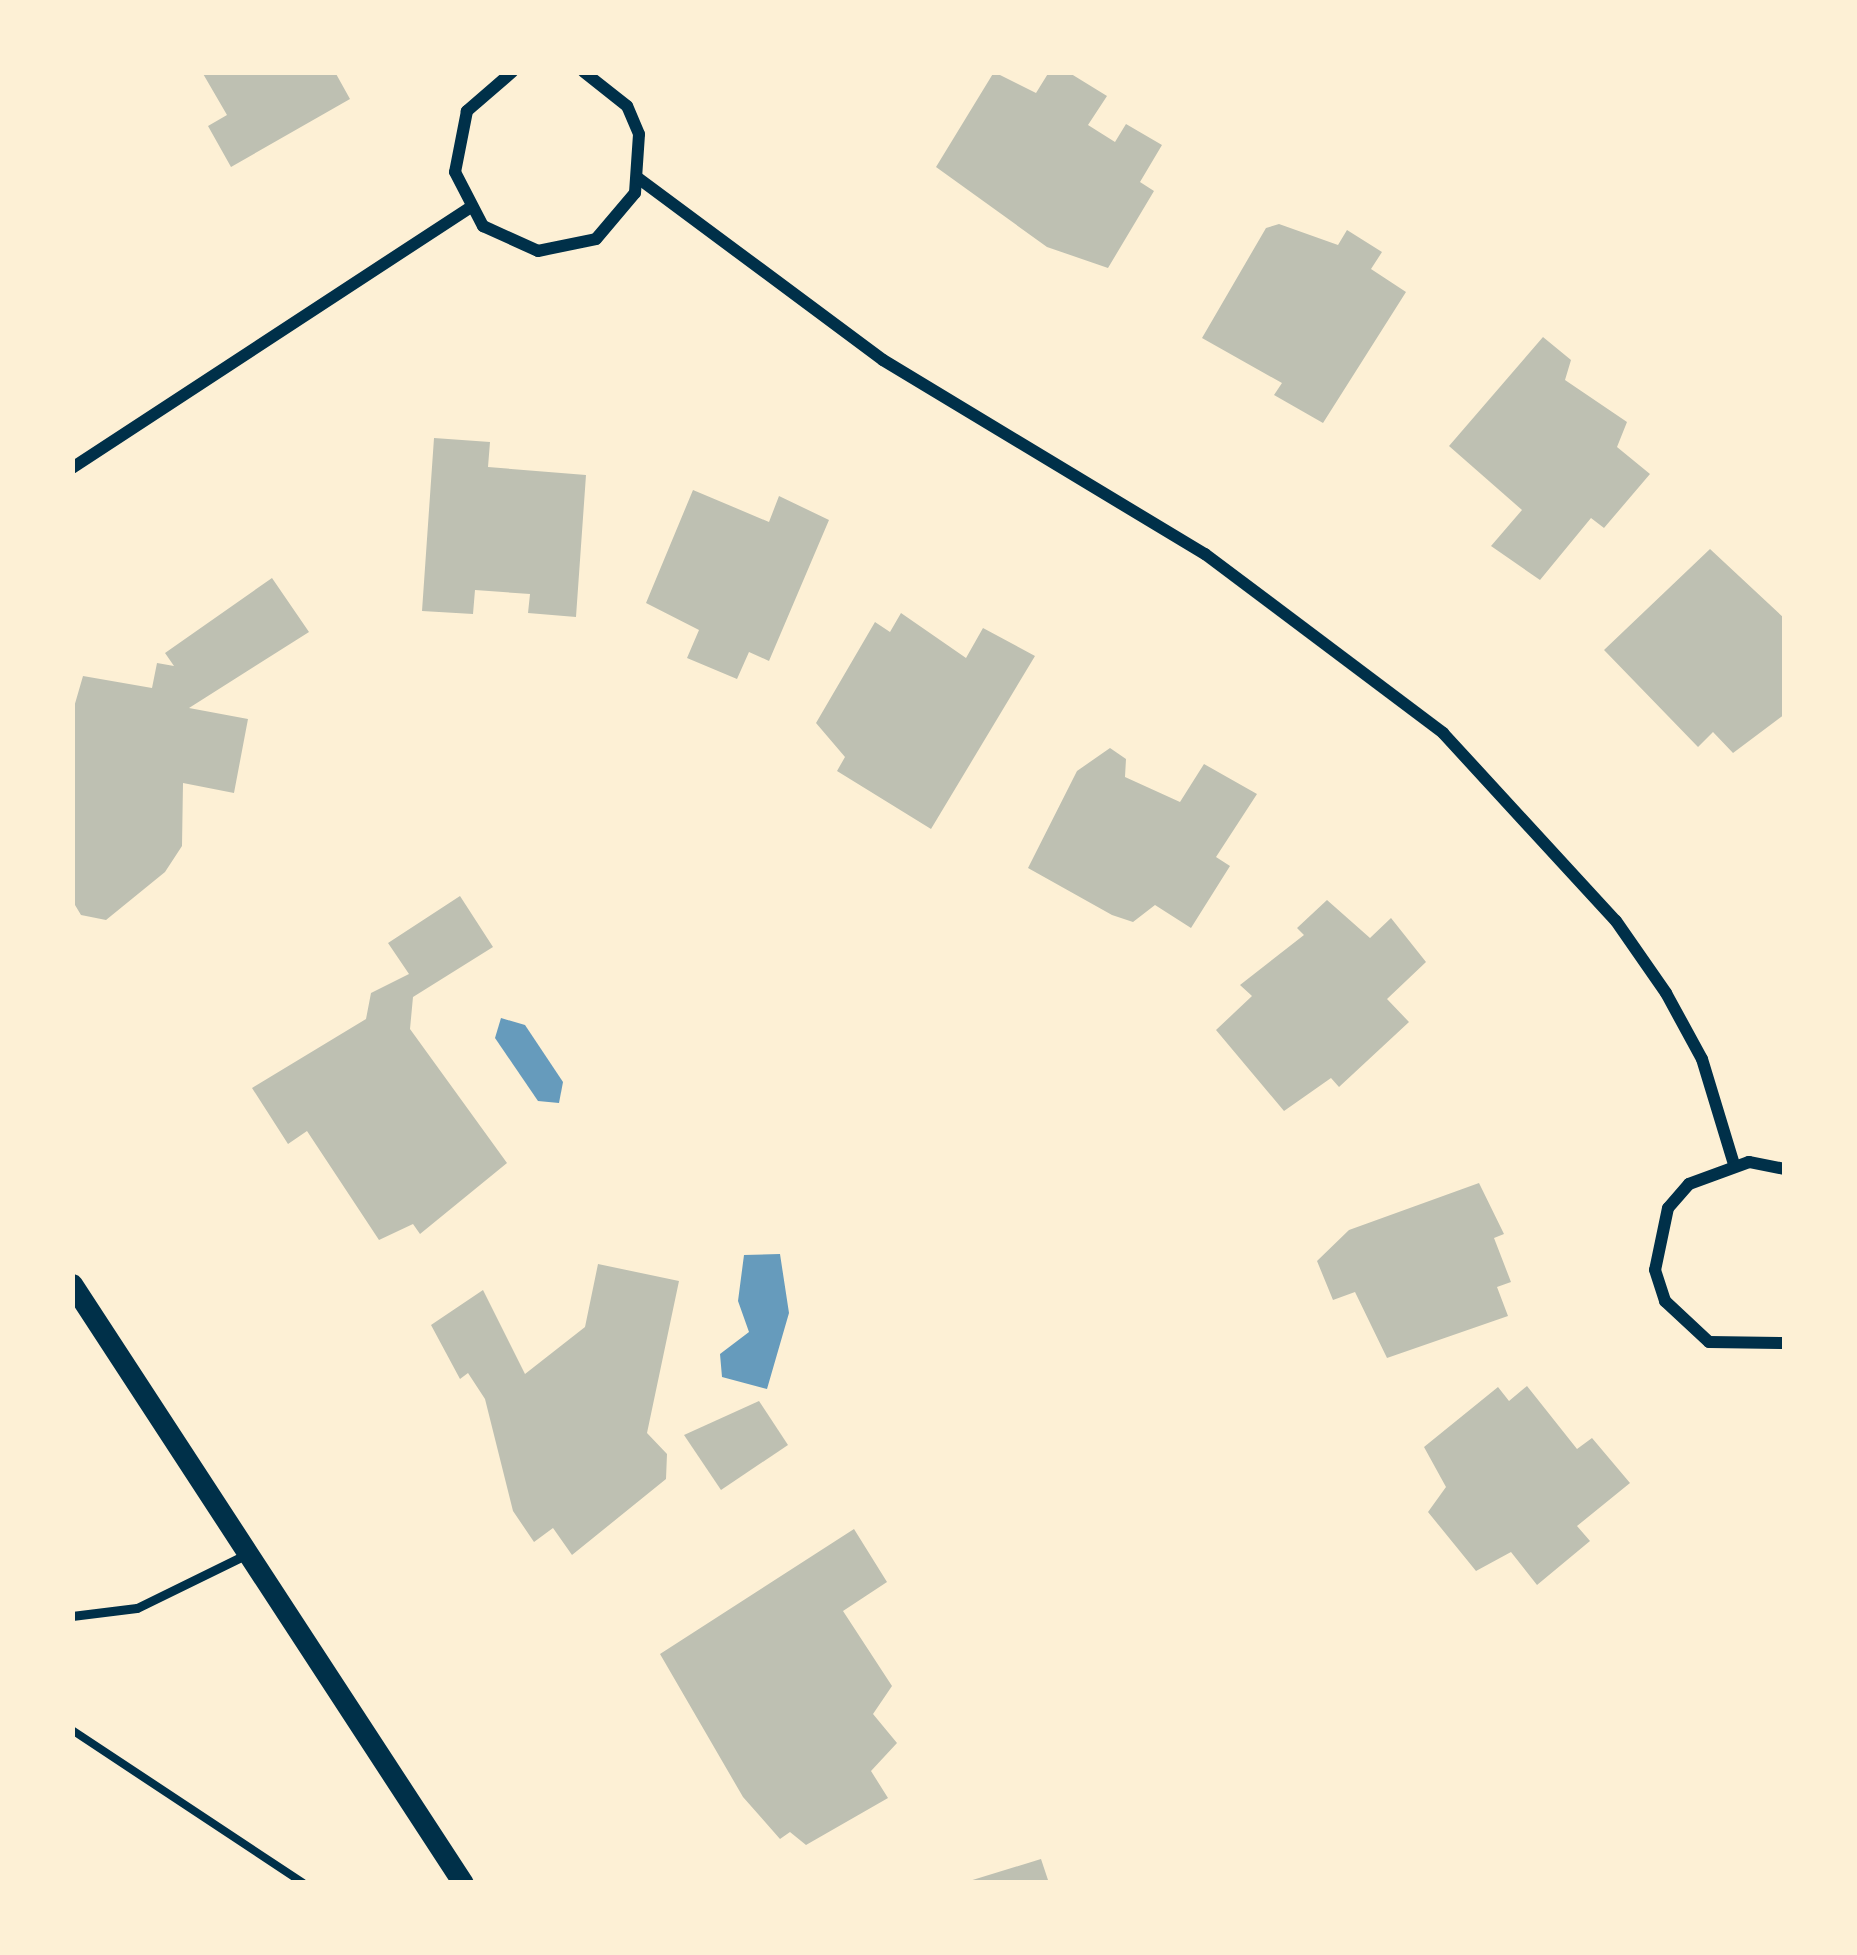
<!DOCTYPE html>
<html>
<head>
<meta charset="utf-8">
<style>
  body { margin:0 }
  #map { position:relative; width:1857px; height:1955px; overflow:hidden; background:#fdf0d5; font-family:"Noto Sans",sans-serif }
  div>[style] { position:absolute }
  .water>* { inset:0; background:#669bbc }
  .building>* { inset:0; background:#bec0b2 }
  .path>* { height:8px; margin:-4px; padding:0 4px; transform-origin:4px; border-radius:4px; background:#003049 }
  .service>* { height:9px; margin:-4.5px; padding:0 4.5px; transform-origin:4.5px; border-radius:4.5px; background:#003049 }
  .minor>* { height:12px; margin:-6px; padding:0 6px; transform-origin:6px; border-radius:6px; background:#003049 }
  .tertiary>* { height:21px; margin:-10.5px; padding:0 10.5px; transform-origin:10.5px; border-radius:10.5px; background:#003049 }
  span { translate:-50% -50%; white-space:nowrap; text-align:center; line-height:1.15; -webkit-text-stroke:12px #fdf0d5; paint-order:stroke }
  .frame { position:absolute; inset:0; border:75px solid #fdf0d5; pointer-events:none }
</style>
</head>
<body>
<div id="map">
  <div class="water">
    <div style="clip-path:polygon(501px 1018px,525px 1025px,563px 1082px,559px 1103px,538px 1101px,495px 1038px)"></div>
    <div style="clip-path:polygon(780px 1254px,789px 1313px,767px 1389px,722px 1377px,720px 1354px,749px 1332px,738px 1301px,744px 1255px)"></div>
  </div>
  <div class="building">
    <div style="clip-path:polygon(202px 72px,335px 72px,350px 99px,231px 167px,208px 126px,227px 115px)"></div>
    <div style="clip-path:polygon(994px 72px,1036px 93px,1049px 72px,1068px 72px,1107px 96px,1088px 125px,1115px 142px,1126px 124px,1162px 145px,1140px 182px,1154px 191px,1108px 268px,1047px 247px,936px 167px)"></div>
    <div style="clip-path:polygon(1279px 224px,1338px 245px,1347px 230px,1382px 252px,1371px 269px,1406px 292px,1323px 423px,1274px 395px,1282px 383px,1202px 338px,1266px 228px)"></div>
    <div style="clip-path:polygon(1543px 337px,1571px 360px,1565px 380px,1627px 422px,1617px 447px,1650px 474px,1604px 528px,1591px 518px,1540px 580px,1491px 546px,1522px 510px,1449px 446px)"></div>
    <div style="clip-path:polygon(434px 438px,490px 442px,488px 467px,586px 475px,576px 617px,528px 613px,530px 594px,475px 590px,473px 614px,422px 611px)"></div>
    <div style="clip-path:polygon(693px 490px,769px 522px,779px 496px,829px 520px,769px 661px,749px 652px,737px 679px,687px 658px,699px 630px,646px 603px)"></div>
    <div style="clip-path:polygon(1710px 549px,1785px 619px,1785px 714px,1733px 753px,1713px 732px,1698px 747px,1604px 650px)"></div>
    <div style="clip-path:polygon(272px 578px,309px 632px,189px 708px,248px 719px,234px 793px,183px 783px,182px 846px,165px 872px,106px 920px,81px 915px,72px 900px,72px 714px,83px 676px,152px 688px,157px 663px,174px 666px,165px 653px)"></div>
    <div style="clip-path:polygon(901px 613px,966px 658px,983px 628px,1035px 656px,931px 829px,837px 771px,845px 757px,816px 723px,875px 622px,890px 632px)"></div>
    <div style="clip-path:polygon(1110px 748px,1126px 759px,1125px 777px,1180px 802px,1204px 764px,1257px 794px,1216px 857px,1230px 866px,1191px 928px,1155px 905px,1133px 922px,1112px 915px,1028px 868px,1077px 771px)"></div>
    <div style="clip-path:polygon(460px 896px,493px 947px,413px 997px,410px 1029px,507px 1163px,420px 1234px,413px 1224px,379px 1240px,307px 1131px,288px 1144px,252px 1088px,366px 1019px,371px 993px,409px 974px,388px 943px)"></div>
    <div style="clip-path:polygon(1327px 900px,1370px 938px,1391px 918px,1426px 962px,1387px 999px,1409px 1022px,1339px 1087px,1331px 1078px,1284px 1111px,1216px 1030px,1252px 996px,1240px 985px,1304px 935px,1297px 928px)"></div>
    <div style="clip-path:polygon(1479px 1183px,1504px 1234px,1494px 1238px,1511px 1282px,1497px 1287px,1508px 1316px,1387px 1358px,1355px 1292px,1333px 1300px,1317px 1261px,1349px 1230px)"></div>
    <div style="clip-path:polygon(598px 1264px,679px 1281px,647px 1433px,667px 1454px,666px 1479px,572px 1555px,553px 1528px,534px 1542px,513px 1511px,485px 1399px,468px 1373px,460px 1379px,431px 1325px,483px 1290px,525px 1374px,585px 1327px)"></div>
    <div style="clip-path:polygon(1527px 1386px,1577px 1449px,1592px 1438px,1630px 1483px,1577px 1526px,1590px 1541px,1537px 1585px,1511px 1552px,1476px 1571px,1428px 1512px,1446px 1487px,1424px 1447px,1498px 1387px,1509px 1401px)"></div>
    <div style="clip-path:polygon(759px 1401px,788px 1445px,721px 1490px,684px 1435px)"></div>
    <div style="clip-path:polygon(854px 1529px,887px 1582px,843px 1611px,892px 1686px,873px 1714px,897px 1743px,871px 1771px,888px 1798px,806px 1845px,790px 1832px,780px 1839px,743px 1797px,660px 1654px)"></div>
    <div style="clip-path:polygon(1041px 1859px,1049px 1883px,966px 1883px,966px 1882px)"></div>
  </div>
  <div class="path">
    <div style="left:72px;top:1730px;width:277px;rotate:33.5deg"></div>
  </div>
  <div class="service">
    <div style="left:72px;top:1616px;width:65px;rotate:-7deg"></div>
    <div style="left:137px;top:1608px;width:123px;rotate:-26.1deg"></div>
  </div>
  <div class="minor">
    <div style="left:512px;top:72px;width:60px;rotate:139.1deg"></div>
    <div style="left:467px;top:111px;width:62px;rotate:101.1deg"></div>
    <div style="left:455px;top:172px;width:61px;rotate:62.6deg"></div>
    <div style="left:483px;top:226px;width:60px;rotate:24.4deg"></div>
    <div style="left:538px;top:251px;width:59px;rotate:-11.7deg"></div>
    <div style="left:596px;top:239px;width:60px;rotate:-49.7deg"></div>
    <div style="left:635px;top:193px;width:59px;rotate:-86.1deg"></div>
    <div style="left:639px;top:134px;width:30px;rotate:-113deg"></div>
    <div style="left:627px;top:106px;width:55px;rotate:-141.7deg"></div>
    <div style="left:638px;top:178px;width:305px;rotate:36.6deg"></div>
    <div style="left:883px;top:360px;width:376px;rotate:31.1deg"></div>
    <div style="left:1205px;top:554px;width:298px;rotate:36.9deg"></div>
    <div style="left:1443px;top:733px;width:255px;rotate:47.4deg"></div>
    <div style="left:1616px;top:921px;width:88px;rotate:55.2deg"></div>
    <div style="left:1666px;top:993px;width:75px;rotate:61.4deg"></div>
    <div style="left:1702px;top:1059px;width:110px;rotate:73.1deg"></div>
    <div style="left:72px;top:468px;width:475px;rotate:-33.2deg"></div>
    <div style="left:1785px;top:1169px;width:37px;rotate:-169deg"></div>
    <div style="left:1749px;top:1162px;width:64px;rotate:159.9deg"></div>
    <div style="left:1689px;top:1184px;width:32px;rotate:131deg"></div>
    <div style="left:1668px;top:1208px;width:63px;rotate:101.8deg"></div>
    <div style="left:1655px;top:1270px;width:33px;rotate:72deg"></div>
    <div style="left:1665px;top:1301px;width:60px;rotate:43deg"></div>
    <div style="left:1709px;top:1342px;width:76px;rotate:0.8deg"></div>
  </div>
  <div class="tertiary">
    <div style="left:72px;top:1284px;width:715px;rotate:56.87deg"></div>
  </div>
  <div class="frame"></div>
</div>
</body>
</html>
